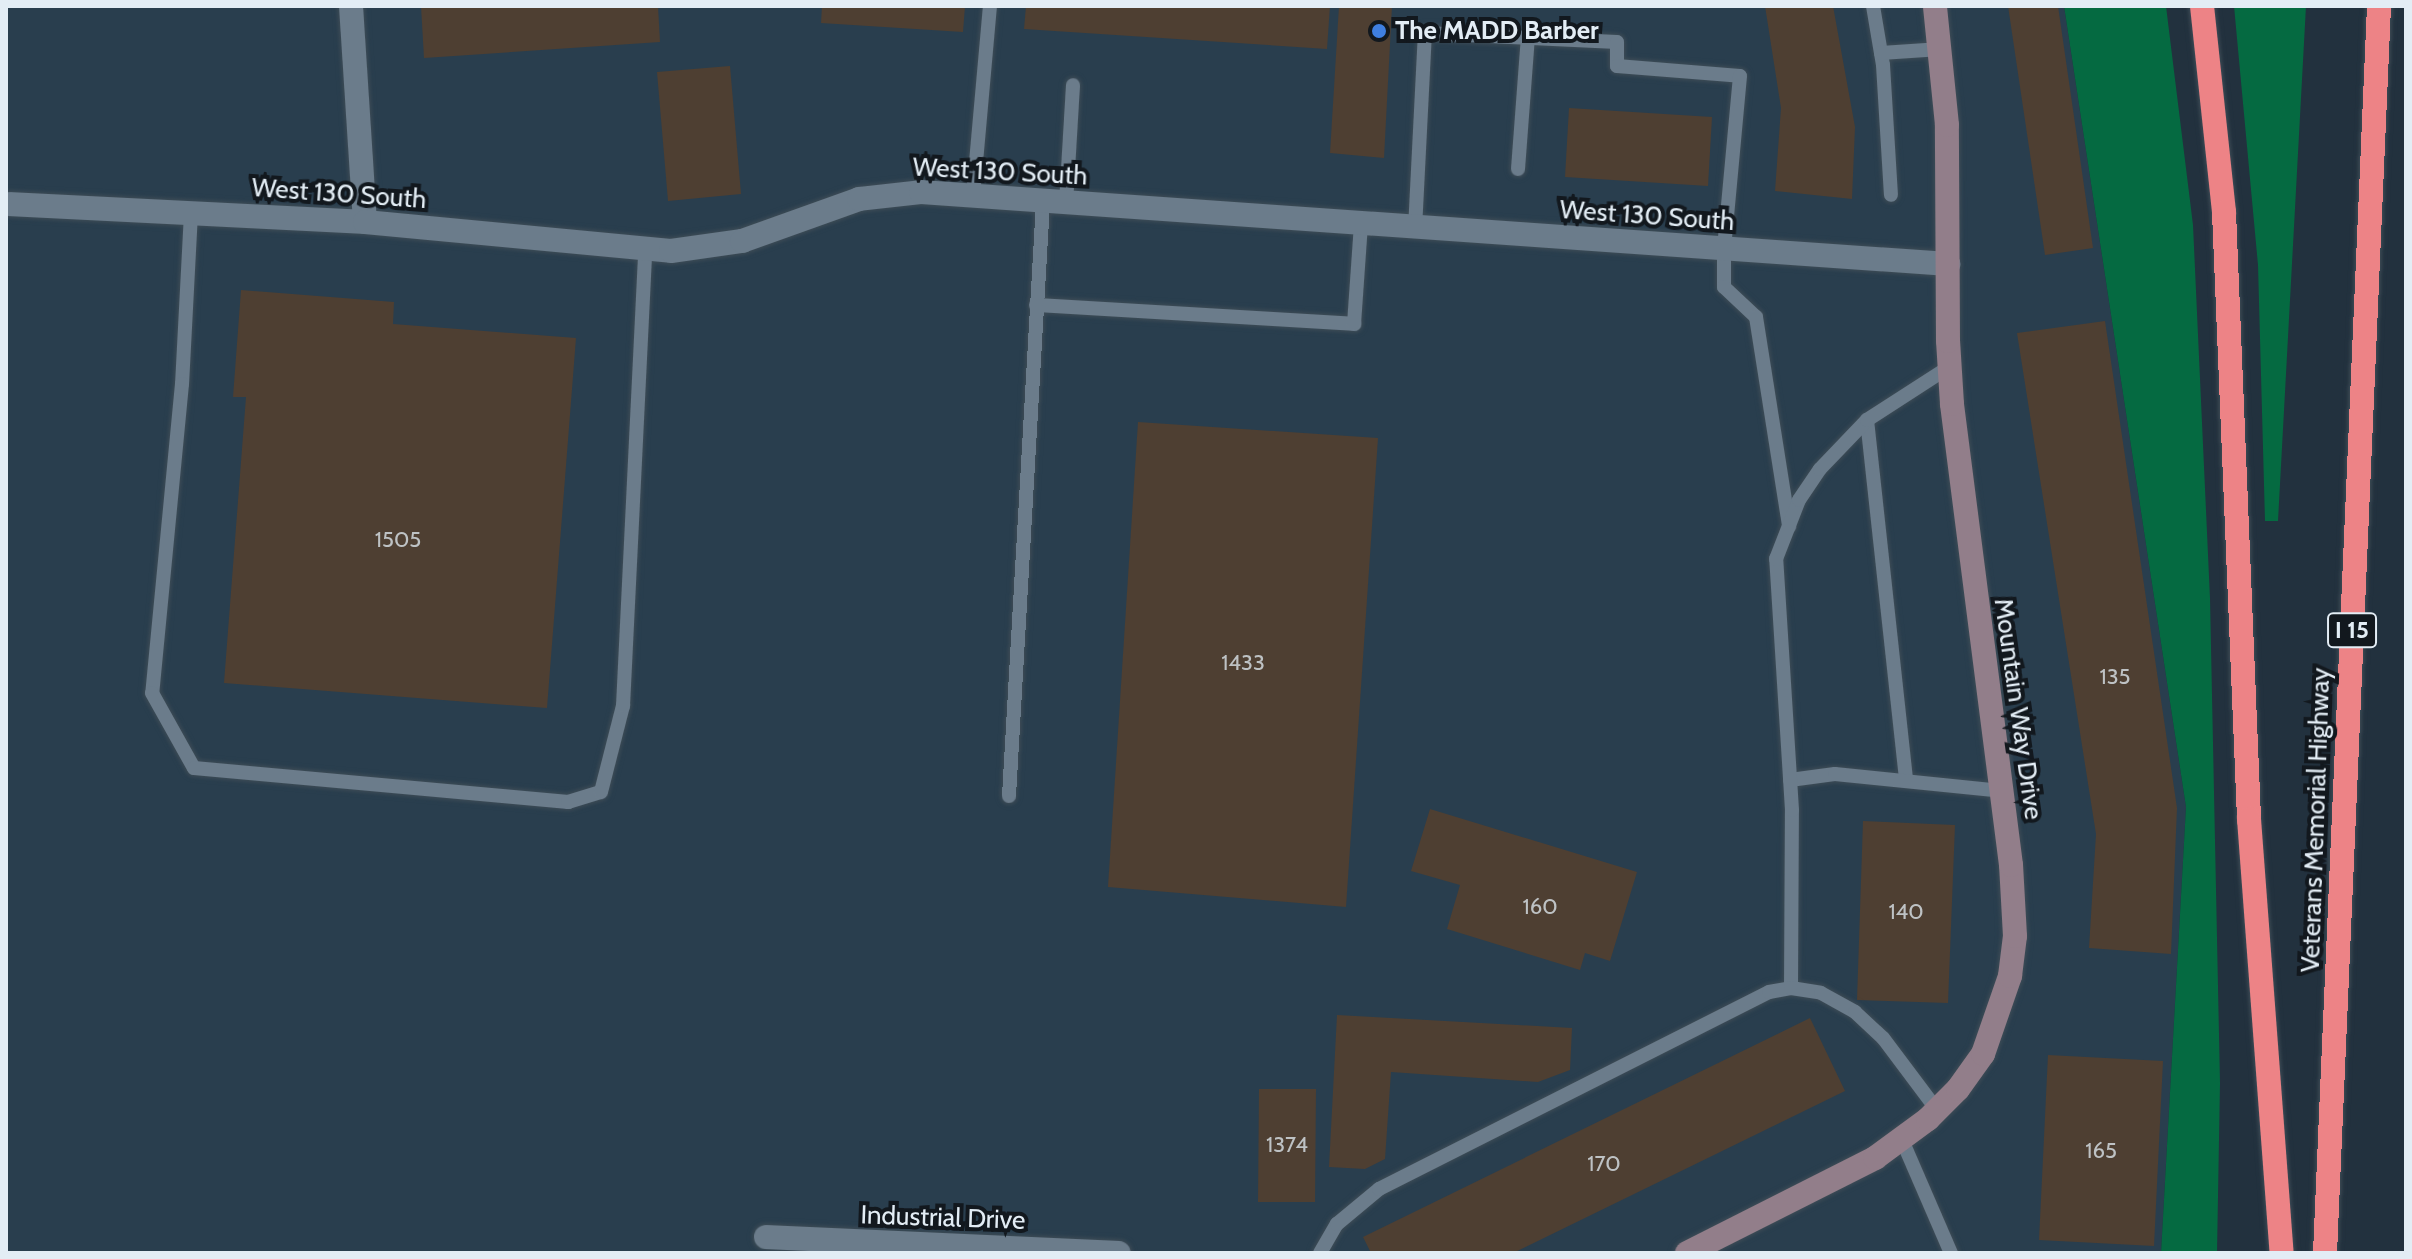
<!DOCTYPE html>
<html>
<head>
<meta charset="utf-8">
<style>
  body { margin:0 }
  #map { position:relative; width:2412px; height:1259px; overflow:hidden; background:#22313e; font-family:Cabin,sans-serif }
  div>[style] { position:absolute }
  .built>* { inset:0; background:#293e4e }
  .green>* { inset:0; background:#056a41 }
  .building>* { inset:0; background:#4e3f32 }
  .roads { filter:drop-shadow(0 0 2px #3e4c56) drop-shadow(0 0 2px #3e4c56) }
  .lane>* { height:14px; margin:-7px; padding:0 7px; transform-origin:7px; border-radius:7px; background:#6b7c8b }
  .street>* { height:24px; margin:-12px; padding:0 12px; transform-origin:12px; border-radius:12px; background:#6b7c8b }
  .secondary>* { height:24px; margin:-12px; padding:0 12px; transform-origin:12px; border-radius:12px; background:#927e8a }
  .highway>* { height:24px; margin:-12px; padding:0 12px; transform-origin:12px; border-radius:12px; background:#ed8386 }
  .dots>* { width:22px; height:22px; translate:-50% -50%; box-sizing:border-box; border:4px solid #12181e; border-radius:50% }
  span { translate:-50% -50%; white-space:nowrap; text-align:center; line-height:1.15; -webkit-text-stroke:8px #12181e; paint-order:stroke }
  .number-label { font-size:22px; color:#bec2c4 }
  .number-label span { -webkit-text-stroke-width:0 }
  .shield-label span { padding:2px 6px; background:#12181e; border:2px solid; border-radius:6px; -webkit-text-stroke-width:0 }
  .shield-label { font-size:24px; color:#e3edf5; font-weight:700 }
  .poi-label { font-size:26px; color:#e3edf5; font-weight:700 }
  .left { translate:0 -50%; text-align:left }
  .street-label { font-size:26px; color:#e3edf5 }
  .frame { position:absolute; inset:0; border:8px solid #e3edf5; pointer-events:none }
</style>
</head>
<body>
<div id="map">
  <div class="built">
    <div style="clip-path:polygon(6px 6px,2064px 6px,2186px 807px,2161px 1253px,6px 1253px)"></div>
  </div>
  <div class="green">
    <div style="clip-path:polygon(2064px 6px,2166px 6px,2173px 63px,2193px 225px,2210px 598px,2220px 1083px,2217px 1253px,2161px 1253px,2186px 807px)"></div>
    <div style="clip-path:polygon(2234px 6px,2306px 6px,2278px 521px,2265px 521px,2258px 265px)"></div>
  </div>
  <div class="building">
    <div style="clip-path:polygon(421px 6px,658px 6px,660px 42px,424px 58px)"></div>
    <div style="clip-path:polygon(822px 6px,965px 6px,963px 32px,821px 23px)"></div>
    <div style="clip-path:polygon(1026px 6px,1330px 6px,1327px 49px,1024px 29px)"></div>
    <div style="clip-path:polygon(1339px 6px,1392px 6px,1384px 158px,1330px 153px)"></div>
    <div style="clip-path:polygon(1765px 6px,1833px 6px,1855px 127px,1852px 199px,1775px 191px,1781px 108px)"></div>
    <div style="clip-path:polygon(2008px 6px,2058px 6px,2093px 248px,2045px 255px)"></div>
    <div style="clip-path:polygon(730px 66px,741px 194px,668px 201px,657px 72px)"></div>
    <div style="clip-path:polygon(1569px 108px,1712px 117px,1708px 186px,1565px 177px)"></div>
    <div style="clip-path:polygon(241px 290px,394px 302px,393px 324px,576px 338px,547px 708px,224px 683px,246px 397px,233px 397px)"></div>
    <div style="clip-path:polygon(2105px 321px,2177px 808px,2171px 954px,2089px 948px,2096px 834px,2017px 333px)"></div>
    <div style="clip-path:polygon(1138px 422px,1378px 438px,1346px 907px,1108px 887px)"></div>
    <div style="clip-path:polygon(1430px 809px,1637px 872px,1610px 961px,1585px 953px,1580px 970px,1447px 929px,1460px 885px,1411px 871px)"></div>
    <div style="clip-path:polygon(1863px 821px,1955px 825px,1948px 1003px,1857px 1000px)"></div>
    <div style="clip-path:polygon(1337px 1015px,1572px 1028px,1570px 1070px,1538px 1082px,1391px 1072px,1385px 1159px,1365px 1169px,1329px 1167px)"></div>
    <div style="clip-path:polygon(1810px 1018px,1845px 1091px,1513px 1253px,1371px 1253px,1363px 1237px)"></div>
    <div style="clip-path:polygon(2048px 1055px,2163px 1061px,2154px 1246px,2039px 1240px)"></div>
    <div style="clip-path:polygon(1259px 1089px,1316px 1089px,1315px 1202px,1258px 1202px)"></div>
  </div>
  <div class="roads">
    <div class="lane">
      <div style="left:1873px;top:6px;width:60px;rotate:80.4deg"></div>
      <div style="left:1883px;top:65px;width:130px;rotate:86.5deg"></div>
      <div style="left:1881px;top:53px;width:60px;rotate:-3.8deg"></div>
      <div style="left:1518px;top:169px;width:132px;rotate:-85.7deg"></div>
      <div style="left:973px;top:196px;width:191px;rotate:-84.9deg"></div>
      <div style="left:1066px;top:203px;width:118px;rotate:-86.6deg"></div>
      <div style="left:191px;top:213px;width:171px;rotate:93deg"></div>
      <div style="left:182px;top:384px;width:310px;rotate:95.5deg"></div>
      <div style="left:152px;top:693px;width:86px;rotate:60.8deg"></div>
      <div style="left:194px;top:768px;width:376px;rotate:5.2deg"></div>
      <div style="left:568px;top:802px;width:34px;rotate:-17deg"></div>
      <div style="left:601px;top:792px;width:89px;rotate:-75.7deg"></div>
      <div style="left:623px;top:706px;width:459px;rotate:-87.2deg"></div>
      <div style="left:1415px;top:229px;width:196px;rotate:-87.1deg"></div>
      <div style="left:1425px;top:33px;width:192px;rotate:2.7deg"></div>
      <div style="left:1617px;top:42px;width:24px;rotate:90deg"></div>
      <div style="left:1617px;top:66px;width:123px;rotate:4.6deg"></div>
      <div style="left:1740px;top:76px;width:174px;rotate:95.3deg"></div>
      <div style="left:1724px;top:249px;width:38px;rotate:90deg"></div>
      <div style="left:1724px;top:287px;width:44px;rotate:43.2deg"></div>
      <div style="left:1756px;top:317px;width:212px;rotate:81deg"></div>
      <div style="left:1036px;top:305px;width:319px;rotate:3.4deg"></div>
      <div style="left:1354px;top:324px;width:99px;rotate:-86deg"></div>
      <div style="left:1867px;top:420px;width:363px;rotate:83.8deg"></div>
      <div style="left:1790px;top:780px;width:45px;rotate:-7.6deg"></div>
      <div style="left:1835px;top:774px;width:167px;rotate:5.8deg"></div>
      <div style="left:1009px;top:796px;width:595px;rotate:-86.72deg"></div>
      <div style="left:1791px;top:988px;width:178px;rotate:-89.7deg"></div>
      <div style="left:1792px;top:810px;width:252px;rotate:-93.6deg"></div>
      <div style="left:1776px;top:559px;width:63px;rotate:-68.7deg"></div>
      <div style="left:1799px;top:500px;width:37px;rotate:-56deg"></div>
      <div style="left:1820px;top:469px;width:68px;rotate:-46.2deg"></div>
      <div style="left:1867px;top:420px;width:98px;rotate:-32.9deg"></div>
      <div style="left:1902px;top:1140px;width:123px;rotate:66.6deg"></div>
      <div style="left:1320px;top:1253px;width:34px;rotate:-60deg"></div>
      <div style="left:1337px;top:1224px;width:55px;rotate:-39.8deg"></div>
      <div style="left:1379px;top:1189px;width:437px;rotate:-26.8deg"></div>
      <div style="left:1769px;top:992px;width:22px;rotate:-10deg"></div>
      <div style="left:1791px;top:988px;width:30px;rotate:9deg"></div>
      <div style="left:1821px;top:993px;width:39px;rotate:29deg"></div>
      <div style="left:1855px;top:1012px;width:38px;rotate:43deg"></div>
      <div style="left:1883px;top:1038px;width:90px;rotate:53.1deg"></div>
    </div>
    <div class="street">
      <div style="left:351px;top:6px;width:216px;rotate:86.3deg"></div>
      <div style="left:10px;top:204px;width:355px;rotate:2.9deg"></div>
      <div style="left:365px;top:222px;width:307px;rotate:5.4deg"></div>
      <div style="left:671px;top:251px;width:72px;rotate:-8deg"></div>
      <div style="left:742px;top:241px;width:124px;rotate:-19.7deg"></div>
      <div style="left:859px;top:199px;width:62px;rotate:-6.4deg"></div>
      <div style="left:921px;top:192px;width:1030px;rotate:4.01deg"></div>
      <div style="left:766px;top:1237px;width:353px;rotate:2.6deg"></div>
    </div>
    <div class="secondary">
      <div style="left:1687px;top:1253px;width:211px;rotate:-26.8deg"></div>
      <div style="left:1875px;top:1158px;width:66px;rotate:-36.3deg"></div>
      <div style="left:1928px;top:1119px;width:42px;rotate:-45deg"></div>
      <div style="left:1958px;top:1089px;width:43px;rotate:-54.5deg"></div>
      <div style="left:1983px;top:1054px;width:83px;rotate:-70.9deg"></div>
      <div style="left:2010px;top:976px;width:40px;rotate:-82.9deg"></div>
      <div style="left:2015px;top:936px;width:71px;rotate:-93.2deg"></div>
      <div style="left:2011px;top:865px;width:465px;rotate:-97.3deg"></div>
      <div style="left:1952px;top:404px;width:63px;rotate:-93.6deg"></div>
      <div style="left:1948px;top:341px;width:216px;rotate:-90.3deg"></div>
      <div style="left:1947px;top:125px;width:120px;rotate:-95.8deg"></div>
    </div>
    <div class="highway">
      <div style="left:2202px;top:6px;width:207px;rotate:83.9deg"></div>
      <div style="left:2224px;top:212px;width:608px;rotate:87.64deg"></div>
      <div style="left:2249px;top:819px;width:435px;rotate:85.7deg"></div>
      <div style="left:2325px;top:1253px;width:1248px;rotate:-87.52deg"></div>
    </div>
  </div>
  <div class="dots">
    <div style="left:1379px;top:31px;background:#3f7fe0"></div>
  </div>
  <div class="number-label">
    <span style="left:398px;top:540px">1505</span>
    <span style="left:1243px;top:663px">1433</span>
    <span style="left:2115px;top:677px">135</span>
    <span style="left:1540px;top:907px">160</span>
    <span style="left:1906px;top:912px">140</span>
    <span style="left:1287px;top:1145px">1374</span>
    <span style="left:2101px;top:1151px">165</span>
    <span style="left:1604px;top:1164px">170</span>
  </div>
  <div class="shield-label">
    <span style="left:2352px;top:630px">I 15</span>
  </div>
  <div class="poi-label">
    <span class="left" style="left:1395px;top:31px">The MADD Barber</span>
  </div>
  <div class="street-label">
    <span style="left:1000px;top:172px;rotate:3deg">West 130 South</span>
    <span style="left:339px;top:194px;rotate:4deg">West 130 South</span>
    <span style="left:1647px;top:216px;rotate:4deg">West 130 South</span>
    <span style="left:2018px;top:709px;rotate:82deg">Mountain Way Drive</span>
    <span style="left:2316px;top:820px;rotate:-88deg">Veterans Memorial Highway</span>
    <span style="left:943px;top:1218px;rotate:2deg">Industrial Drive</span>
  </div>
  <div class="frame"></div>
</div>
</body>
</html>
